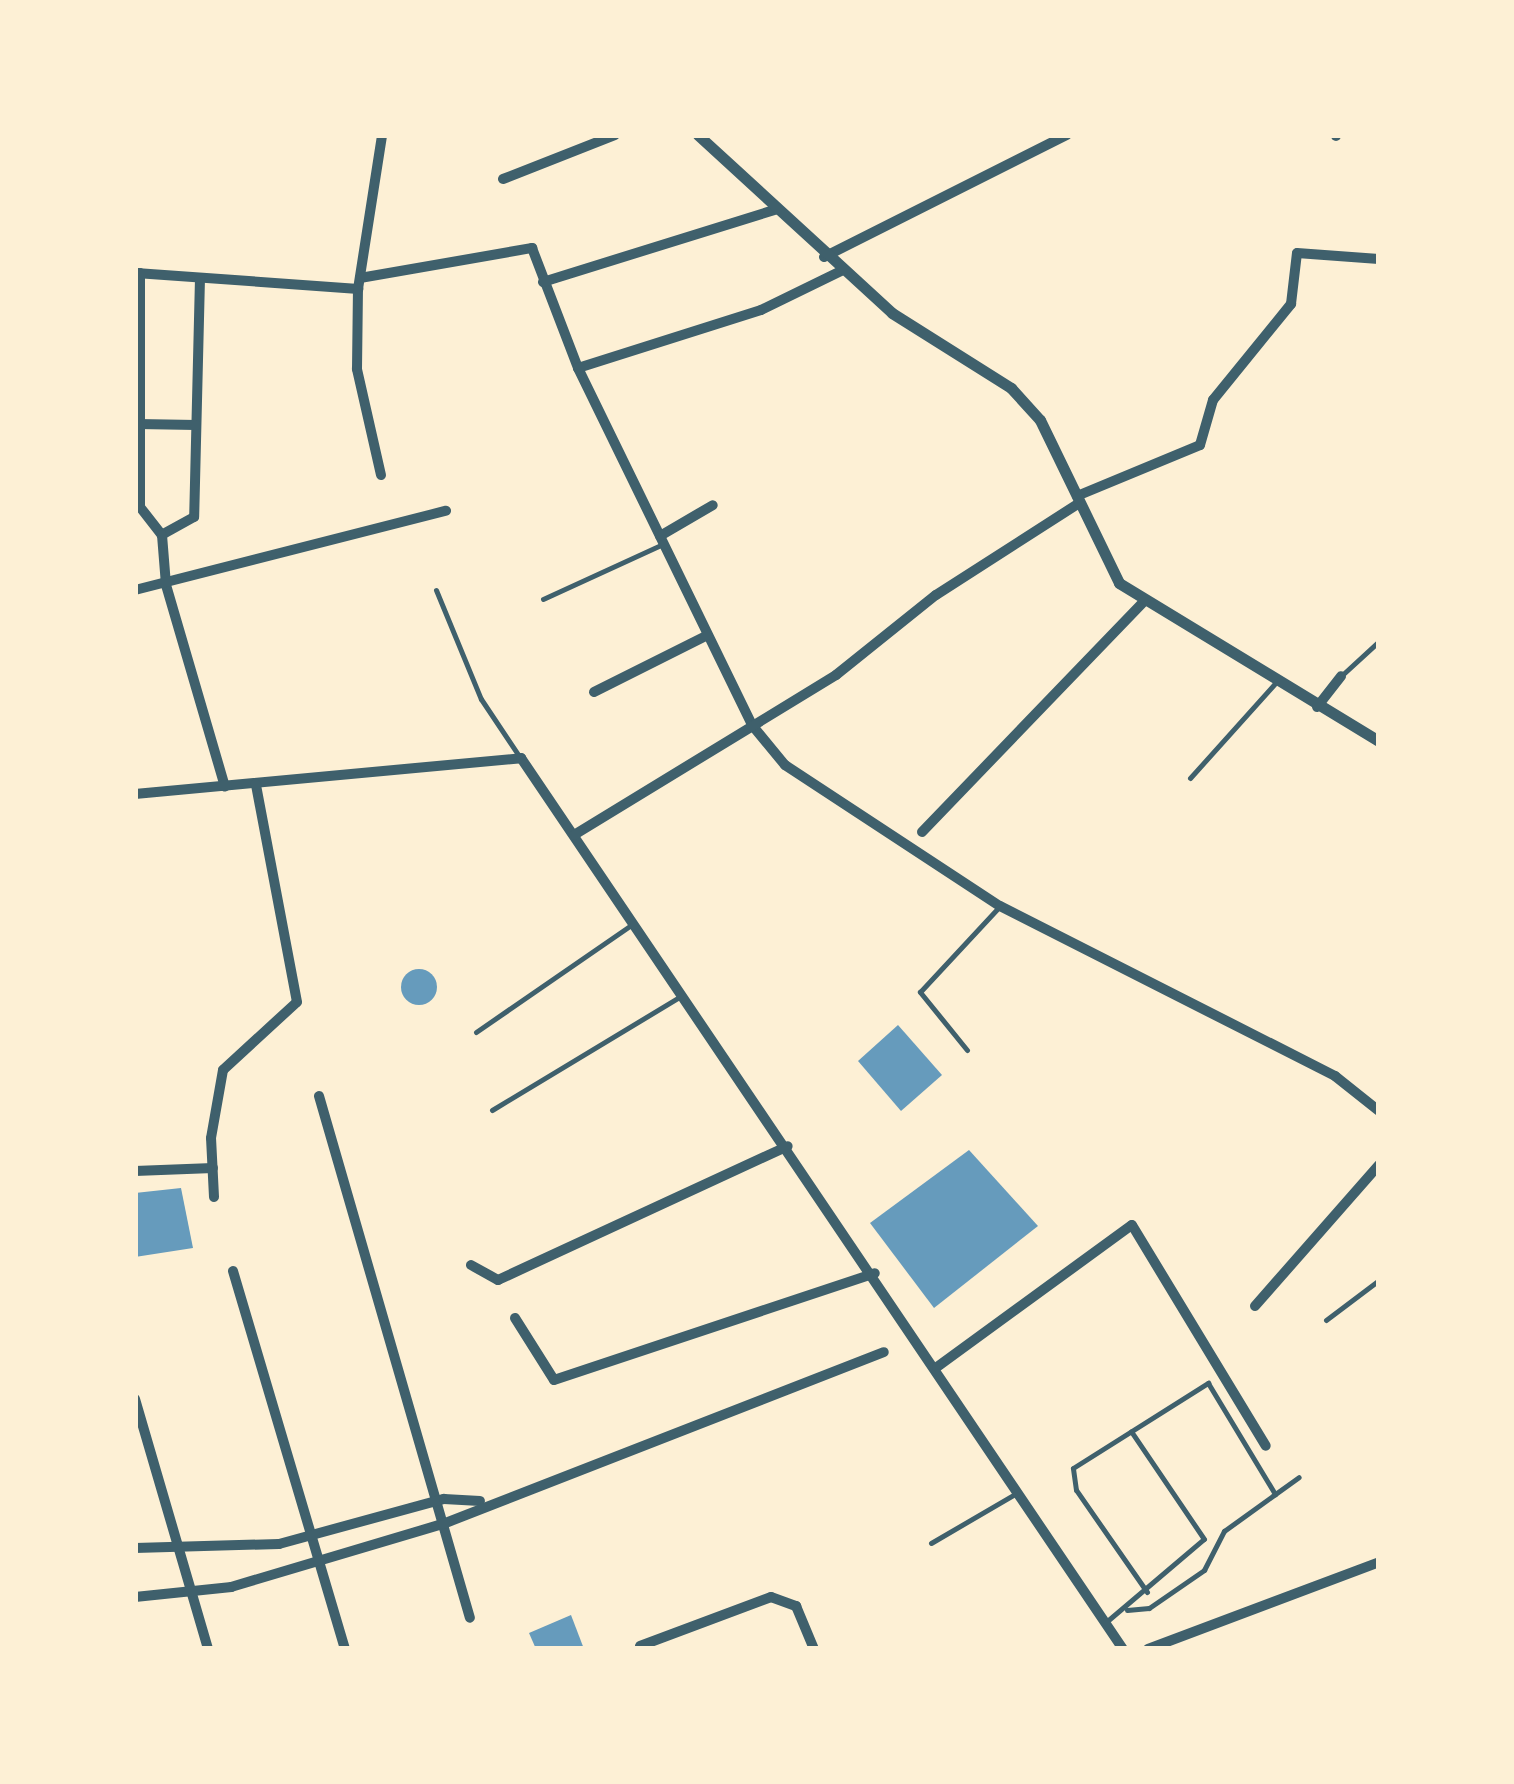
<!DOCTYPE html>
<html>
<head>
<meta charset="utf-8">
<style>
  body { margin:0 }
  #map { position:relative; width:1514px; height:1784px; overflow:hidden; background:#fdf0d5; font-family:"Varela Round",sans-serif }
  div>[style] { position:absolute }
  .water>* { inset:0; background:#669bbc }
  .round { border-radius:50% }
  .service>* { height:5px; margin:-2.5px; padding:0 2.5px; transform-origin:2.5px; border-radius:2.5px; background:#3f606c }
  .minor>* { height:10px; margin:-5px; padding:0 5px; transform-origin:5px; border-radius:5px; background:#3f606c }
  .tertiary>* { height:11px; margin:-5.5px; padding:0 5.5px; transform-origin:5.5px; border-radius:5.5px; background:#3f606c }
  span { translate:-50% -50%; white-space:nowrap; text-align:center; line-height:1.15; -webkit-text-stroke:8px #fdf0d5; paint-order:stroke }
  .frame { position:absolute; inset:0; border:138px solid #fdf0d5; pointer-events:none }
</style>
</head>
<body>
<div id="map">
  <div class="water">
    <div class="round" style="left:401px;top:969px;width:36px;height:36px"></div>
    <div style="clip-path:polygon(898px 1025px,942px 1075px,901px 1111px,858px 1061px)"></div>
    <div style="clip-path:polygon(969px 1150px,1038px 1226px,934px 1308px,870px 1223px)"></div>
    <div style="clip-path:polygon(181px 1188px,193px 1248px,135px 1257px,135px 1193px)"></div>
    <div style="clip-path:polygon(571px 1615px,584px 1649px,536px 1649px,529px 1633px)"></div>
  </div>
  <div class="service">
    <div style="left:436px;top:590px;width:118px;rotate:67.6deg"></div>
    <div style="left:481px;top:699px;width:69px;rotate:56.3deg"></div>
    <div style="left:543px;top:599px;width:132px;rotate:-24.6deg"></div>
    <div style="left:1341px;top:676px;width:52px;rotate:-42.6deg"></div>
    <div style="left:1190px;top:778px;width:129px;rotate:-48.1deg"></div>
    <div style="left:476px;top:1032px;width:188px;rotate:-34.6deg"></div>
    <div style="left:967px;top:1050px;width:75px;rotate:-129deg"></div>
    <div style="left:920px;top:992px;width:115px;rotate:-47.1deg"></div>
    <div style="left:492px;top:1110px;width:218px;rotate:-31.1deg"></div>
    <div style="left:1326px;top:1320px;width:66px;rotate:-37deg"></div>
    <div style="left:931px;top:1543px;width:97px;rotate:-30.3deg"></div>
    <div style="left:1147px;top:1592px;width:124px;rotate:-124.8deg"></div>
    <div style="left:1076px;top:1490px;width:22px;rotate:-98deg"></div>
    <div style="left:1073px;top:1468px;width:160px;rotate:-32.2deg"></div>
    <div style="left:1208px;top:1383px;width:130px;rotate:58.9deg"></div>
    <div style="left:1127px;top:1610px;width:22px;rotate:-5deg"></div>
    <div style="left:1149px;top:1608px;width:67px;rotate:-34.6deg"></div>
    <div style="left:1204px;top:1570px;width:44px;rotate:-62.9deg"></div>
    <div style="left:1224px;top:1531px;width:92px;rotate:-35.8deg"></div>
    <div style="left:1106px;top:1622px;width:128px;rotate:-40.3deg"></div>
    <div style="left:1204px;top:1539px;width:130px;rotate:-124.1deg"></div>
  </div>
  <div class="minor">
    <div style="left:1336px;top:135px;width:1px;rotate:90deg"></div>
    <div style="left:503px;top:179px;width:120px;rotate:-21.4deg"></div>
    <div style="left:824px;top:257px;width:272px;rotate:-26.7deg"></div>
    <div style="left:136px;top:273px;width:223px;rotate:4.1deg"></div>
    <div style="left:140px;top:273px;width:234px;rotate:90deg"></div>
    <div style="left:140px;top:507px;width:36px;rotate:52deg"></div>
    <div style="left:200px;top:278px;width:239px;rotate:91.4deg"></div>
    <div style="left:194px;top:517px;width:37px;rotate:151deg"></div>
    <div style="left:162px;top:535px;width:50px;rotate:85.4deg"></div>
    <div style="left:166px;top:585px;width:210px;rotate:73.7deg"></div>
    <div style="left:360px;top:278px;width:175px;rotate:-9.9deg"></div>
    <div style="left:532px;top:248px;width:129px;rotate:69deg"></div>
    <div style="left:578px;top:368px;width:397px;rotate:64deg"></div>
    <div style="left:752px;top:725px;width:52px;rotate:50.5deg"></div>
    <div style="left:785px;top:765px;width:257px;rotate:33.3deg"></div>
    <div style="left:1000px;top:906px;width:376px;rotate:26.9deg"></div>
    <div style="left:1335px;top:1076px;width:56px;rotate:38.5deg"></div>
    <div style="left:543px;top:282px;width:245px;rotate:-17.3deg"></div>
    <div style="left:578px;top:368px;width:192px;rotate:-17.6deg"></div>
    <div style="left:761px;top:310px;width:89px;rotate:-26deg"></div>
    <div style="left:138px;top:424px;width:58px;rotate:1deg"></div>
    <div style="left:381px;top:475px;width:109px;rotate:-102.8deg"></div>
    <div style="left:357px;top:369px;width:80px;rotate:-89.3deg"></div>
    <div style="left:358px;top:289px;width:156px;rotate:-81.1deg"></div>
    <div style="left:1077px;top:496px;width:133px;rotate:-22.5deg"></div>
    <div style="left:1200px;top:445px;width:47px;rotate:-73.9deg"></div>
    <div style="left:1213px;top:400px;width:124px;rotate:-50.9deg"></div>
    <div style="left:1291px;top:304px;width:51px;rotate:-83.3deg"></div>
    <div style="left:1297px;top:253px;width:82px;rotate:4.2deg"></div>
    <div style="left:660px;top:536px;width:61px;rotate:-30.3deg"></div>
    <div style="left:135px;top:590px;width:321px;rotate:-14.3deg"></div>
    <div style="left:594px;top:692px;width:127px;rotate:-26.6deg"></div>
    <div style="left:1317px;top:707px;width:39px;rotate:-52deg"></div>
    <div style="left:135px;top:794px;width:388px;rotate:-5.3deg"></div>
    <div style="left:521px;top:758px;width:1075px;rotate:55.96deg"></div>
    <div style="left:922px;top:832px;width:320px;rotate:-46.1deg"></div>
    <div style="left:574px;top:835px;width:307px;rotate:-31.4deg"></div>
    <div style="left:836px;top:675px;width:128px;rotate:-38.7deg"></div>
    <div style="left:936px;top:595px;width:169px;rotate:-32.7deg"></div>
    <div style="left:319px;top:1096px;width:543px;rotate:73.87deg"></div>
    <div style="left:135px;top:1171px;width:78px;rotate:-2.2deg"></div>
    <div style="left:214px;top:1197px;width:59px;rotate:-92.9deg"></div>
    <div style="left:211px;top:1138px;width:69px;rotate:-80deg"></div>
    <div style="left:223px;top:1070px;width:100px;rotate:-42.6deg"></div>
    <div style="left:297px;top:1002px;width:222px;rotate:-100.7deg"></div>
    <div style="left:471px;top:1265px;width:31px;rotate:29deg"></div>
    <div style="left:498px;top:1280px;width:319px;rotate:-24.8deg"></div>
    <div style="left:233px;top:1271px;width:394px;rotate:73.5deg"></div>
    <div style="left:1255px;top:1306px;width:188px;rotate:-48.7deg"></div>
    <div style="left:515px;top:1318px;width:73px;rotate:57.8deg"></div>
    <div style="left:554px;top:1380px;width:338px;rotate:-18.4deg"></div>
    <div style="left:937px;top:1367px;width:241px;rotate:-36.1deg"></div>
    <div style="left:1132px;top:1225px;width:258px;rotate:58.8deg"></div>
    <div style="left:135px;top:1399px;width:260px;rotate:73.7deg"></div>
    <div style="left:135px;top:1548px;width:144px;rotate:-1.6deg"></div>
    <div style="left:279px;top:1544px;width:171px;rotate:-15.3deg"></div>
    <div style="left:444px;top:1499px;width:36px;rotate:3deg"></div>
    <div style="left:135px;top:1597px;width:97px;rotate:-5.9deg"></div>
    <div style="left:231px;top:1587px;width:221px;rotate:-16.6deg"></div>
    <div style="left:443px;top:1524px;width:473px;rotate:-21.3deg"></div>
    <div style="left:640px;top:1646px;width:140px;rotate:-20.5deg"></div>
    <div style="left:771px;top:1597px;width:27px;rotate:20deg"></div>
    <div style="left:796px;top:1606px;width:47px;rotate:67.3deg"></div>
    <div style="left:1148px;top:1649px;width:247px;rotate:-20.6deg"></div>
  </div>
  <div class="tertiary">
    <div style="left:698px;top:135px;width:263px;rotate:42.5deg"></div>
    <div style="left:892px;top:313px;width:141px;rotate:32.2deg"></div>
    <div style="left:1011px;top:388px;width:43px;rotate:47.8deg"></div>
    <div style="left:1040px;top:420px;width:181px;rotate:64.1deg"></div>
    <div style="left:1119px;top:583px;width:304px;rotate:31.3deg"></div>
  </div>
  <div class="frame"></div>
</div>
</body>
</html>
